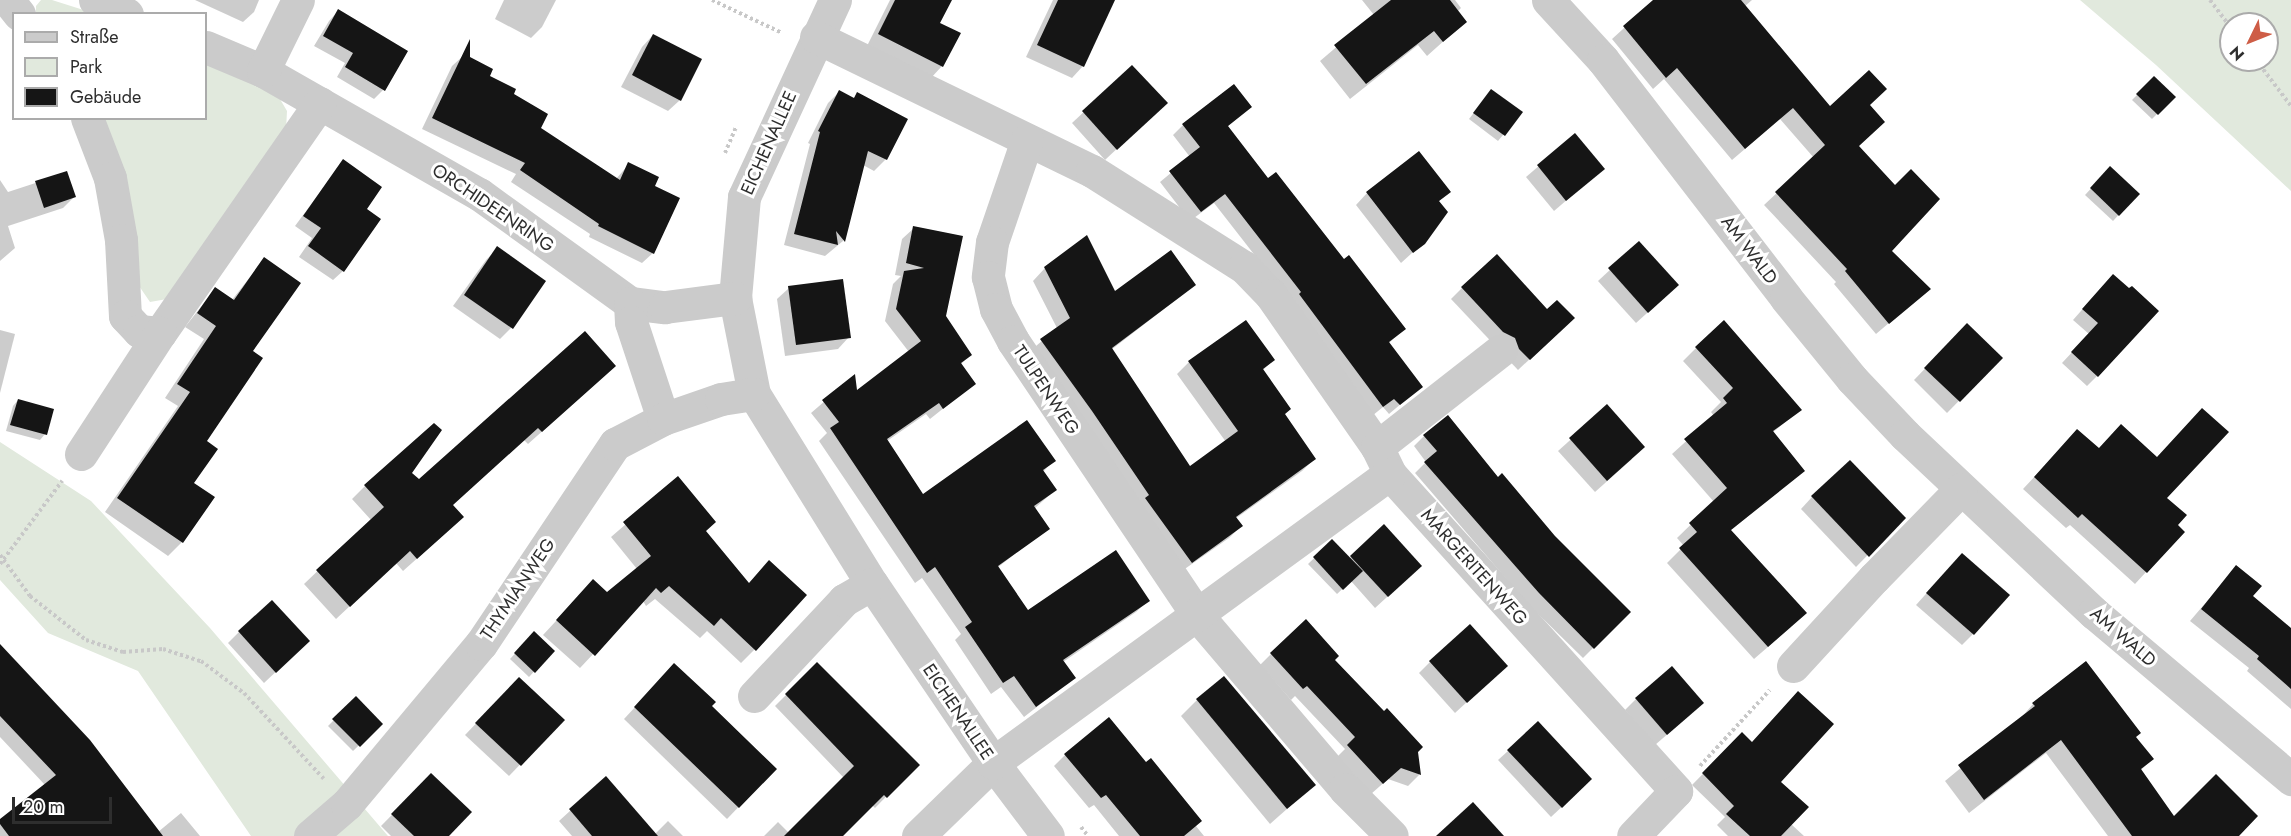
<!DOCTYPE html>
<html>
<head>
<meta charset="utf-8">
<style>
  body { margin:0 }
  #map { position:relative; width:2291px; height:836px; overflow:hidden; background:#fff; font-family:Jost,sans-serif }
  div>[style] { position:absolute }
  .green>* { inset:0; background:#e1e9dd }
  .shadow>* { inset:0; background:#0003 }
  .building>* { inset:0; background:#151515 }
  .path>* { height:4px; margin-top:-2px; transform-origin:0; background:repeating-linear-gradient(90deg,#c8c8c8 0 3px,transparent 0 6px) }
  .minor>* { height:33px; margin:-16.5px; padding:0 16.5px; transform-origin:16.5px; border-radius:16.5px; background:#cbcbcb }
  span { translate:-50% -50%; white-space:nowrap; text-align:center; line-height:1.15; -webkit-text-stroke:6px #fff; paint-order:stroke }
  .street-label { font-size:18px; color:#2e2e2e }
  .legend { position:absolute; left:12px; top:12px; width:195px; height:108px; box-sizing:border-box; background:#fff; border:2px solid #ababab; margin:0; padding:8px 10px; list-style:none; font-size:18px; color:#2e2e2e }
  .legend li { display:flex; align-items:center; gap:12px; height:30px }
  .legend b { width:30px; border:2px solid #ababab }
  .north { position:absolute; left:2219px; top:12px; width:60px; height:60px; box-sizing:border-box; background:#fff; border:2px solid #ababab; border-radius:50%; rotate:227deg; font-size:16px; font-weight:700; line-height:24px; text-align:center; color:#2e2e2e }
  .north::after { content:''; display:block; margin:auto; width:21px; height:27px; background:#ce5d46; clip-path:polygon(50% 0,100% 100%,50% 72%,0 100%) }
  .scale { position:absolute; left:12px; top:797px; width:100px; height:27px; box-sizing:border-box; border:3px solid #2e2e2e; border-top:0; padding-left:8px; font-size:18px; line-height:21px; white-space:nowrap; color:#2e2e2e; -webkit-text-stroke:4px #fff; paint-order:stroke }
</style>
</head>
<body>
<div id="map">
  <div class="green">
    <div style="clip-path:polygon(41px 0,52px 0,93px 13px,36px 13px,36px 6px)"></div>
    <div style="clip-path:polygon(evenodd,2080px 0,2291px 0,2291px 191px,2156px 65px,2080px 0,2231px 24px,2267px 24px,2267px 60px,2231px 60px,2231px 24px)"></div>
    <div style="clip-path:polygon(206px 62px,277px 94px,287px 111px,286px 130px,167px 299px,150px 302px,137px 283px,99px 119px,206px 118px)"></div>
    <div style="clip-path:polygon(0 442px,91px 501px,210px 628px,388px 836px,251px 836px,138px 671px,48px 633px,0 580px)"></div>
  </div>
  <div class="shadow">
    <div style="clip-path:polygon(195px 0,259px 0,254px 12px,243px 22px)"></div>
    <div style="clip-path:polygon(504px 0,556px 0,542px 27px,531px 38px,495px 19px)"></div>
    <div style="clip-path:polygon(890px 0,950px 0,938px 23px,942px 66px,931px 78px,867px 46px)"></div>
    <div style="clip-path:polygon(1053px 0,1100px 0,1083px 66px,1072px 78px,1026px 57px)"></div>
    <div style="clip-path:polygon(1362px 0,1455px 0,1461px 8px,1457px 12px,1465px 22px,1427px 56px,1418px 45px,1350px 99px,1320px 61px,1374px 15px)"></div>
    <div style="clip-path:polygon(1655px 0,1752px 0,1744px 7px,1830px 108px,1868px 106px,1858px 147px,1895px 187px,1890px 251px,1929px 289px,1876px 334px,1834px 284px,1836px 282px,1764px 205px,1814px 158px,1780px 119px,1732px 160px,1664px 79px,1653px 89px,1612px 39px)"></div>
    <div style="clip-path:polygon(338px 11px,383px 90px,374px 99px,337px 77px,345px 63px,314px 46px,329px 21px)"></div>
    <div style="clip-path:polygon(653px 35px,680px 100px,668px 111px,621px 87px,642px 47px)"></div>
    <div style="clip-path:polygon(463px 56px,512px 95px,539px 129px,616px 179px,629px 164px,653px 187px,653px 253px,642px 263px,589px 237px,590px 234px,511px 182px,516px 174px,422px 129px,452px 66px)"></div>
    <div style="clip-path:polygon(1132px 67px,1154px 114px,1105px 160px,1072px 123px)"></div>
    <div style="clip-path:polygon(2154px 78px,2174px 97px,2152px 119px,2132px 100px)"></div>
    <div style="clip-path:polygon(839px 92px,853px 99px,858px 94px,906px 120px,886px 159px,874px 171px,863px 165px,843px 241px,825px 256px,784px 245px,810px 144px,808px 143px,828px 103px)"></div>
    <div style="clip-path:polygon(1486px 97px,1521px 113px,1498px 141px,1469px 119px)"></div>
    <div style="clip-path:polygon(1250px 107px,1227px 127px,1267px 180px,1404px 329px,1388px 344px,1421px 387px,1389px 414px,1383px 407px,1372px 416px,1292px 303px,1214px 203px,1190px 221px,1160px 182px,1190px 157px,1173px 135px,1183px 125px)"></div>
    <div style="clip-path:polygon(1575px 135px,1603px 169px,1554px 211px,1526px 177px)"></div>
    <div style="clip-path:polygon(343px 161px,365px 210px,343px 271px,333px 280px,299px 257px,312px 238px,295px 226px)"></div>
    <div style="clip-path:polygon(2110px 168px,2138px 194px,2113px 221px,2085px 195px)"></div>
    <div style="clip-path:polygon(66px 173px,74px 197px,63px 208px,8px 226px,15px 248px,0 261px,0 180px,8px 192px)"></div>
    <div style="clip-path:polygon(1449px 192px,1438px 202px,1423px 243px,1401px 263px,1356px 205px,1367px 193px)"></div>
    <div style="clip-path:polygon(914px 228px,945px 316px,971px 354px,960px 365px,974px 384px,930px 419px,926px 414px,887px 441px,923px 496px,1054px 460px,1043px 472px,1055px 490px,1034px 509px,1048px 528px,997px 568px,1027px 612px,1148px 601px,1136px 612px,1063px 662px,1074px 678px,1024px 717px,1001px 687px,991px 694px,955px 640px,961px 634px,922px 578px,915px 583px,819px 441px,827px 433px,811px 413px,854px 376px,856px 393px,909px 352px,885px 321px,893px 284px,901px 276px,895px 275px,902px 239px)"></div>
    <div style="clip-path:polygon(1639px 243px,1666px 296px,1636px 323px,1598px 281px)"></div>
    <div style="clip-path:polygon(498px 248px,511px 328px,500px 339px,453px 306px,486px 260px)"></div>
    <div style="clip-path:polygon(264px 259px,251px 351px,205px 442px,192px 484px,213px 498px,182px 542px,168px 556px,105px 512px,178px 406px,165px 398px,204px 339px,185px 327px,215px 289px,232px 300px)"></div>
    <div style="clip-path:polygon(1045px 268px,1115px 294px,1195px 285px,1111px 350px,1190px 468px,1226px 442px,1177px 374px,1189px 362px,1273px 360px,1262px 371px,1283px 414px,1314px 459px,1302px 471px,1235px 519px,1241px 526px,1229px 538px,1179px 573px,1029px 352px,1057px 328px,1033px 281px)"></div>
    <div style="clip-path:polygon(2103px 286px,2097px 376px,2087px 386px,2062px 363px,2089px 334px,2073px 320px)"></div>
    <div style="clip-path:polygon(789px 288px,849px 337px,838px 349px,785px 356px,777px 299px)"></div>
    <div style="clip-path:polygon(1462px 288px,1561px 330px,1518px 370px,1451px 299px)"></div>
    <div style="clip-path:polygon(1967px 325px,2001px 358px,1947px 413px,1914px 380px)"></div>
    <div style="clip-path:polygon(0 330px,15px 334px,0 393px)"></div>
    <div style="clip-path:polygon(1696px 348px,1800px 410px,1772px 433px,1803px 471px,1730px 531px,1791px 627px,1754px 659px,1667px 563px,1684px 546px,1677px 538px,1714px 502px,1672px 454px,1714px 416px,1711px 412px,1721px 402px,1683px 361px)"></div>
    <div style="clip-path:polygon(601px 379px,528px 444px,524px 440px,451px 506px,449px 530px,403px 571px,396px 563px,336px 619px,304px 584px,371px 520px,352px 499px,365px 486px,410px 473px,419px 481px)"></div>
    <div style="clip-path:polygon(18px 400px,45px 434px,40px 440px,6px 431px,13px 406px)"></div>
    <div style="clip-path:polygon(1607px 407px,1632px 459px,1595px 492px,1558px 451px)"></div>
    <div style="clip-path:polygon(1424px 436px,1497px 479px,1629px 612px,1583px 658px,1528px 604px,1415px 473px,1426px 462px,1414px 446px)"></div>
    <div style="clip-path:polygon(2066px 443px,2098px 450px,2165px 498px,2176px 525px,2146px 572px,2135px 584px,2070px 525px,2066px 528px,2023px 489px)"></div>
    <div style="clip-path:polygon(678px 479px,705px 532px,755px 649px,741px 663px,707px 631px,700px 638px,655px 599px,646px 606px,643px 601px,580px 668px,543px 635px,580px 595px,607px 594px,637px 569px,611px 537px)"></div>
    <div style="clip-path:polygon(1812px 497px,1904px 518px,1856px 567px,1801px 509px)"></div>
    <div style="clip-path:polygon(1384px 526px,1409px 577px,1375px 608px,1351px 581px,1337px 594px,1308px 564px,1332px 541px,1349px 559px)"></div>
    <div style="clip-path:polygon(1951px 566px,1973px 634px,1962px 645px,1916px 605px)"></div>
    <div style="clip-path:polygon(2236px 567px,2251px 596px,2291px 630px,2291px 709px,2247px 671px,2249px 668px,2190px 621px)"></div>
    <div style="clip-path:polygon(239px 632px,297px 652px,264px 683px,228px 643px)"></div>
    <div style="clip-path:polygon(534px 633px,553px 651px,529px 677px,510px 659px)"></div>
    <div style="clip-path:polygon(0 651px,158px 832px,181px 813px,200px 836px,0 836px,0 821px,45px 785px,0 737px)"></div>
    <div style="clip-path:polygon(1271px 654px,1334px 660px,1417px 752px,1419px 775px,1408px 786px,1388px 779px,1371px 794px,1337px 757px,1345px 749px,1295px 696px,1291px 700px,1260px 665px)"></div>
    <div style="clip-path:polygon(1430px 662px,1494px 677px,1455px 713px,1419px 673px)"></div>
    <div style="clip-path:polygon(817px 664px,917px 765px,875px 808px,872px 805px,843px 836px,764px 836px,778px 822px,789px 833px,844px 778px,775px 706px)"></div>
    <div style="clip-path:polygon(663px 677px,710px 706px,775px 769px,727px 819px,624px 719px)"></div>
    <div style="clip-path:polygon(508px 690px,563px 720px,509px 776px,465px 735px)"></div>
    <div style="clip-path:polygon(356px 698px,381px 724px,353px 751px,328px 726px)"></div>
    <div style="clip-path:polygon(1636px 699px,1691px 714px,1655px 745px,1625px 710px)"></div>
    <div style="clip-path:polygon(1197px 700px,1314px 785px,1270px 824px,1181px 716px)"></div>
    <div style="clip-path:polygon(2033px 704px,2135px 737px,2152px 759px,2140px 771px,2147px 836px,2108px 836px,2046px 753px,1969px 813px,1945px 781px,2020px 719px)"></div>
    <div style="clip-path:polygon(1742px 734px,1779px 782px,1791px 824px,1804px 836px,1728px 836px,1717px 825px,1725px 817px,1692px 785px)"></div>
    <div style="clip-path:polygon(1508px 751px,1581px 789px,1551px 817px,1498px 760px)"></div>
    <div style="clip-path:polygon(1065px 755px,1146px 764px,1204px 836px,1119px 836px,1094px 805px,1089px 808px,1054px 766px)"></div>
    <div style="clip-path:polygon(431px 775px,446px 836px,391px 836px,381px 826px)"></div>
    <div style="clip-path:polygon(606px 778px,654px 835px,668px 821px,683px 836px,572px 836px,559px 821px)"></div>
  </div>
  <div class="building">
    <div style="clip-path:polygon(895px 0,952px 0,940px 23px,961px 33px,943px 67px,878px 34px)"></div>
    <div style="clip-path:polygon(1058px 0,1115px 0,1084px 67px,1037px 45px)"></div>
    <div style="clip-path:polygon(1391px 0,1450px 0,1467px 22px,1443px 42px,1434px 31px,1366px 84px,1334px 45px)"></div>
    <div style="clip-path:polygon(1653px 0,1741px 0,1830px 106px,1869px 70px,1887px 89px,1870px 105px,1885px 122px,1859px 146px,1895px 185px,1911px 169px,1940px 199px,1892px 251px,1931px 289px,1889px 324px,1845px 271px,1847px 269px,1775px 192px,1825px 145px,1793px 108px,1745px 149px,1677px 68px,1666px 78px,1623px 26px)"></div>
    <div style="clip-path:polygon(338px 9px,408px 51px,385px 91px,345px 67px,353px 53px,323px 36px)"></div>
    <div style="clip-path:polygon(653px 34px,702px 59px,681px 101px,632px 75px)"></div>
    <div style="clip-path:polygon(470px 39px,470px 57px,493px 69px,490px 76px,516px 89px,514px 94px,548px 114px,541px 128px,620px 180px,628px 162px,659px 177px,655px 186px,680px 198px,654px 254px,598px 226px,599px 224px,520px 170px,525px 163px,432px 118px)"></div>
    <div style="clip-path:polygon(1132px 65px,1168px 103px,1117px 150px,1082px 111px)"></div>
    <div style="clip-path:polygon(2154px 76px,2176px 97px,2158px 115px,2136px 94px)"></div>
    <div style="clip-path:polygon(1234px 84px,1252px 107px,1228px 126px,1268px 178px,1276px 172px,1344px 259px,1349px 255px,1406px 329px,1389px 342px,1423px 387px,1400px 405px,1394px 399px,1383px 407px,1299px 294px,1301px 292px,1225px 194px,1201px 212px,1169px 171px,1200px 147px,1182px 124px)"></div>
    <div style="clip-path:polygon(1491px 89px,1523px 112px,1505px 136px,1473px 113px)"></div>
    <div style="clip-path:polygon(839px 90px,854px 98px,857px 92px,908px 119px,887px 160px,868px 151px,845px 242px,836px 231px,838px 245px,794px 234px,820px 132px,818px 131px)"></div>
    <div style="clip-path:polygon(1575px 133px,1605px 169px,1566px 201px,1537px 165px)"></div>
    <div style="clip-path:polygon(1419px 151px,1451px 192px,1439px 201px,1448px 212px,1425px 244px,1413px 253px,1366px 192px)"></div>
    <div style="clip-path:polygon(343px 159px,382px 187px,367px 209px,381px 219px,344px 272px,308px 246px,321px 228px,303px 216px)"></div>
    <div style="clip-path:polygon(2110px 166px,2140px 194px,2119px 216px,2090px 188px)"></div>
    <div style="clip-path:polygon(67px 171px,76px 197px,44px 208px,35px 181px)"></div>
    <div style="clip-path:polygon(913px 226px,963px 236px,946px 316px,972px 355px,961px 363px,976px 384px,943px 409px,939px 403px,887px 439px,923px 494px,1027px 420px,1056px 461px,1043px 470px,1057px 490px,1034px 506px,1050px 529px,998px 566px,1028px 610px,1116px 550px,1150px 601px,1063px 660px,1076px 678px,1036px 707px,1014px 676px,1003px 683px,965px 627px,972px 622px,935px 567px,927px 573px,830px 428px,839px 422px,822px 400px,855px 374px,857px 390px,921px 341px,896px 309px,904px 271px,924px 268px,906px 263px)"></div>
    <div style="clip-path:polygon(1087px 235px,1115px 291px,1171px 250px,1196px 285px,1112px 348px,1190px 466px,1238px 431px,1188px 361px,1246px 320px,1275px 360px,1263px 369px,1291px 409px,1285px 414px,1316px 459px,1236px 517px,1243px 526px,1192px 563px,1145px 498px,1149px 495px,1092px 411px,1040px 339px,1070px 318px,1044px 267px)"></div>
    <div style="clip-path:polygon(1639px 241px,1679px 285px,1648px 313px,1608px 268px)"></div>
    <div style="clip-path:polygon(497px 246px,546px 281px,513px 329px,464px 295px)"></div>
    <div style="clip-path:polygon(1497px 254px,1547px 309px,1557px 300px,1575px 318px,1530px 360px,1519px 349px,1515px 338px,1503px 332px,1461px 287px)"></div>
    <div style="clip-path:polygon(264px 257px,301px 283px,253px 351px,263px 358px,207px 441px,218px 449px,194px 483px,215px 497px,183px 543px,117px 498px,190px 392px,177px 384px,216px 326px,197px 313px,215px 287px,234px 300px)"></div>
    <div style="clip-path:polygon(2113px 274px,2129px 288px,2132px 286px,2159px 311px,2098px 377px,2071px 352px,2098px 323px,2082px 309px)"></div>
    <div style="clip-path:polygon(843px 279px,851px 338px,796px 345px,788px 286px)"></div>
    <div style="clip-path:polygon(1724px 320px,1802px 410px,1773px 431px,1805px 471px,1731px 530px,1807px 613px,1768px 647px,1679px 548px,1697px 532px,1689px 523px,1727px 488px,1684px 439px,1727px 403px,1723px 398px,1733px 388px,1695px 347px)"></div>
    <div style="clip-path:polygon(1967px 323px,2003px 358px,1960px 402px,1924px 368px)"></div>
    <div style="clip-path:polygon(585px 331px,616px 366px,542px 432px,538px 428px,453px 505px,464px 517px,417px 559px,410px 551px,350px 607px,316px 570px,384px 507px,364px 485px,434px 423px,442px 430px,412px 473px,419px 479px)"></div>
    <div style="clip-path:polygon(18px 399px,54px 409px,47px 435px,10px 425px)"></div>
    <div style="clip-path:polygon(1607px 404px,1645px 447px,1607px 481px,1569px 438px)"></div>
    <div style="clip-path:polygon(2202px 408px,2229px 432px,2167px 498px,2187px 515px,2178px 525px,2185px 532px,2147px 573px,2082px 514px,2078px 518px,2034px 477px,2077px 429px,2099px 448px,2121px 424px,2157px 457px)"></div>
    <div style="clip-path:polygon(1448px 415px,1498px 477px,1502px 473px,1555px 536px,1631px 612px,1594px 649px,1539px 593px,1424px 462px,1437px 451px,1423px 435px)"></div>
    <div style="clip-path:polygon(1850px 460px,1906px 518px,1869px 557px,1811px 496px)"></div>
    <div style="clip-path:polygon(678px 476px,716px 522px,706px 531px,749px 583px,769px 560px,807px 595px,756px 651px,721px 618px,714px 626px,669px 586px,661px 593px,656px 588px,595px 656px,556px 620px,593px 579px,607px 592px,651px 556px,623px 522px)"></div>
    <div style="clip-path:polygon(1384px 524px,1422px 566px,1388px 597px,1350px 556px)"></div>
    <div style="clip-path:polygon(1332px 539px,1363px 571px,1343px 590px,1313px 557px)"></div>
    <div style="clip-path:polygon(1962px 553px,2010px 595px,1974px 635px,1926px 593px)"></div>
    <div style="clip-path:polygon(2236px 565px,2262px 586px,2253px 596px,2291px 628px,2291px 689px,2257px 659px,2259px 656px,2201px 609px)"></div>
    <div style="clip-path:polygon(272px 600px,310px 641px,276px 673px,238px 631px)"></div>
    <div style="clip-path:polygon(1306px 619px,1339px 656px,1335px 660px,1384px 711px,1387px 708px,1423px 747px,1418px 752px,1421px 775px,1401px 768px,1383px 784px,1347px 745px,1355px 737px,1307px 686px,1303px 689px,1270px 653px)"></div>
    <div style="clip-path:polygon(1470px 624px,1508px 666px,1467px 703px,1429px 661px)"></div>
    <div style="clip-path:polygon(534px 631px,555px 651px,535px 673px,514px 653px)"></div>
    <div style="clip-path:polygon(0 644px,90px 740px,163px 836px,9px 836px,0 824px,0 819px,56px 775px,0 716px)"></div>
    <div style="clip-path:polygon(2086px 661px,2141px 733px,2136px 737px,2154px 759px,2141px 769px,2174px 816px,2216px 774px,2258px 816px,2239px 836px,2132px 836px,2061px 740px,1984px 800px,1958px 765px,2035px 706px,2032px 703px)"></div>
    <div style="clip-path:polygon(817px 662px,920px 765px,887px 798px,884px 795px,843px 836px,784px 836px,854px 766px,785px 694px)"></div>
    <div style="clip-path:polygon(674px 663px,716px 702px,712px 706px,777px 769px,739px 808px,634px 707px)"></div>
    <div style="clip-path:polygon(1672px 666px,1704px 703px,1667px 735px,1635px 698px)"></div>
    <div style="clip-path:polygon(1224px 676px,1316px 785px,1287px 809px,1196px 699px)"></div>
    <div style="clip-path:polygon(519px 677px,565px 720px,521px 766px,475px 723px)"></div>
    <div style="clip-path:polygon(1798px 691px,1834px 724px,1781px 782px,1809px 807px,1781px 836px,1750px 836px,1726px 814px,1734px 806px,1702px 773px,1742px 732px,1752px 742px)"></div>
    <div style="clip-path:polygon(356px 696px,383px 724px,360px 747px,332px 719px)"></div>
    <div style="clip-path:polygon(1109px 717px,1146px 762px,1151px 758px,1202px 821px,1184px 836px,1140px 836px,1106px 795px,1101px 798px,1064px 754px)"></div>
    <div style="clip-path:polygon(1538px 721px,1592px 779px,1562px 808px,1507px 750px)"></div>
    <div style="clip-path:polygon(431px 773px,472px 812px,449px 836px,414px 836px,391px 814px)"></div>
    <div style="clip-path:polygon(606px 776px,658px 836px,592px 836px,569px 809px)"></div>
    <div style="clip-path:polygon(1473px 802px,1504px 836px,1436px 836px)"></div>
  </div>
  <div class="path">
    <div style="left:712px;top:0;width:77px;rotate:25.2deg"></div>
    <div style="left:2210px;top:0;width:35px;rotate:53deg"></div>
    <div style="left:2256px;top:60px;width:58px;rotate:52.7deg"></div>
    <div style="left:725px;top:153px;width:28px;rotate:-67deg"></div>
    <div style="left:0;top:555px;width:51px;rotate:53.8deg"></div>
    <div style="left:30px;top:596px;width:71px;rotate:38.2deg"></div>
    <div style="left:86px;top:640px;width:39px;rotate:18deg"></div>
    <div style="left:123px;top:652px;width:40px;rotate:-4.3deg"></div>
    <div style="left:163px;top:649px;width:40px;rotate:18deg"></div>
    <div style="left:201px;top:661px;width:54px;rotate:36.7deg"></div>
    <div style="left:244px;top:693px;width:117px;rotate:47.1deg"></div>
    <div style="left:0;top:564px;width:104px;rotate:-53.2deg"></div>
    <div style="left:1700px;top:766px;width:103px;rotate:-47.4deg"></div>
    <div style="left:1081px;top:827px;width:11px;rotate:52deg"></div>
  </div>
  <div class="minor">
    <div style="left:8px;top:0;width:18px;rotate:52deg"></div>
    <div style="left:95px;top:0;width:35px;rotate:24deg"></div>
    <div style="left:835px;top:0;width:217px;rotate:114.8deg"></div>
    <div style="left:744px;top:197px;width:101px;rotate:95.1deg"></div>
    <div style="left:735px;top:298px;width:98px;rotate:78.8deg"></div>
    <div style="left:754px;top:394px;width:224px;rotate:58.2deg"></div>
    <div style="left:872px;top:584px;width:216px;rotate:55.9deg"></div>
    <div style="left:993px;top:763px;width:91px;rotate:53deg"></div>
    <div style="left:1548px;top:0;width:81px;rotate:47.5deg"></div>
    <div style="left:1603px;top:60px;width:300px;rotate:52.4deg"></div>
    <div style="left:1786px;top:298px;width:104px;rotate:50.8deg"></div>
    <div style="left:1852px;top:379px;width:77px;rotate:46.6deg"></div>
    <div style="left:1905px;top:435px;width:260px;rotate:43.3deg"></div>
    <div style="left:2094px;top:613px;width:258px;rotate:40.1deg"></div>
    <div style="left:816px;top:37px;width:307px;rotate:25.9deg"></div>
    <div style="left:1092px;top:171px;width:180px;rotate:32.3deg"></div>
    <div style="left:1244px;top:267px;width:39px;rotate:46deg"></div>
    <div style="left:1271px;top:295px;width:185px;rotate:55.1deg"></div>
    <div style="left:1377px;top:447px;width:30px;rotate:64deg"></div>
    <div style="left:1390px;top:474px;width:427px;rotate:47.9deg"></div>
    <div style="left:1676px;top:791px;width:62px;rotate:133.7deg"></div>
    <div style="left:206px;top:47px;width:62px;rotate:22.8deg"></div>
    <div style="left:263px;top:71px;width:249px;rotate:29.7deg"></div>
    <div style="left:479px;top:194px;width:186px;rotate:35.8deg"></div>
    <div style="left:630px;top:303px;width:35px;rotate:7deg"></div>
    <div style="left:665px;top:307px;width:71px;rotate:-7.3deg"></div>
    <div style="left:263px;top:71px;width:79px;rotate:-63.8deg"></div>
    <div style="left:87px;top:118px;width:64px;rotate:69deg"></div>
    <div style="left:110px;top:178px;width:63px;rotate:79.9deg"></div>
    <div style="left:121px;top:240px;width:76px;rotate:87deg"></div>
    <div style="left:125px;top:316px;width:21px;rotate:47deg"></div>
    <div style="left:139px;top:331px;width:21px;rotate:5deg"></div>
    <div style="left:160px;top:333px;width:280px;rotate:-55.2deg"></div>
    <div style="left:1027px;top:140px;width:108px;rotate:108.9deg"></div>
    <div style="left:992px;top:242px;width:35px;rotate:97deg"></div>
    <div style="left:988px;top:277px;width:33px;rotate:76deg"></div>
    <div style="left:996px;top:309px;width:36px;rotate:62deg"></div>
    <div style="left:1013px;top:341px;width:330px;rotate:56.1deg"></div>
    <div style="left:1197px;top:615px;width:228px;rotate:49.6deg"></div>
    <div style="left:1345px;top:789px;width:66px;rotate:45deg"></div>
    <div style="left:630px;top:303px;width:19px;rotate:87deg"></div>
    <div style="left:631px;top:322px;width:102px;rotate:71.7deg"></div>
    <div style="left:1377px;top:447px;width:157px;rotate:-38deg"></div>
    <div style="left:81px;top:454px;width:145px;rotate:-56.9deg"></div>
    <div style="left:1793px;top:666px;width:120px;rotate:-47.4deg"></div>
    <div style="left:1874px;top:578px;width:124px;rotate:-45.7deg"></div>
    <div style="left:754px;top:696px;width:132px;rotate:-46.8deg"></div>
    <div style="left:844px;top:600px;width:32px;rotate:-30deg"></div>
    <div style="left:310px;top:836px;width:49px;rotate:-40.9deg"></div>
    <div style="left:347px;top:804px;width:209px;rotate:-50.1deg"></div>
    <div style="left:481px;top:644px;width:241px;rotate:-56.2deg"></div>
    <div style="left:615px;top:444px;width:54px;rotate:-27.5deg"></div>
    <div style="left:663px;top:419px;width:61px;rotate:-19deg"></div>
    <div style="left:721px;top:399px;width:33px;rotate:-9deg"></div>
    <div style="left:918px;top:836px;width:105px;rotate:-44.2deg"></div>
    <div style="left:993px;top:763px;width:491px;rotate:-36.1deg"></div>
  </div>
  <div class="street-label">
    <span style="left:769px;top:143px;rotate:-66deg">EICHENALLEE</span>
    <span style="left:493px;top:208px;rotate:34deg">ORCHIDEENRING</span>
    <span style="left:1749px;top:250px;rotate:53deg">AM WALD</span>
    <span style="left:1046px;top:390px;rotate:56deg">TULPENWEG</span>
    <span style="left:1474px;top:567px;rotate:48deg">MARGERITENWEG</span>
    <span style="left:518px;top:589px;rotate:-56deg">THYMIANWEG</span>
    <span style="left:2123px;top:637px;rotate:41deg">AM WALD</span>
    <span style="left:958px;top:712px;rotate:56deg">EICHENALLEE</span>
  </div>
  <ul class="legend">
  <li><b style="height:8px;background:#cbcbcb"></b>Straße</li>
  <li><b style="height:16px;background:#e1e9dd"></b>Park</li>
  <li><b style="height:16px;background:#151515"></b>Gebäude</li>
  </ul>
  <div class="north">N</div>
  <div class="scale">20 m</div>
</div>
</body>
</html>
